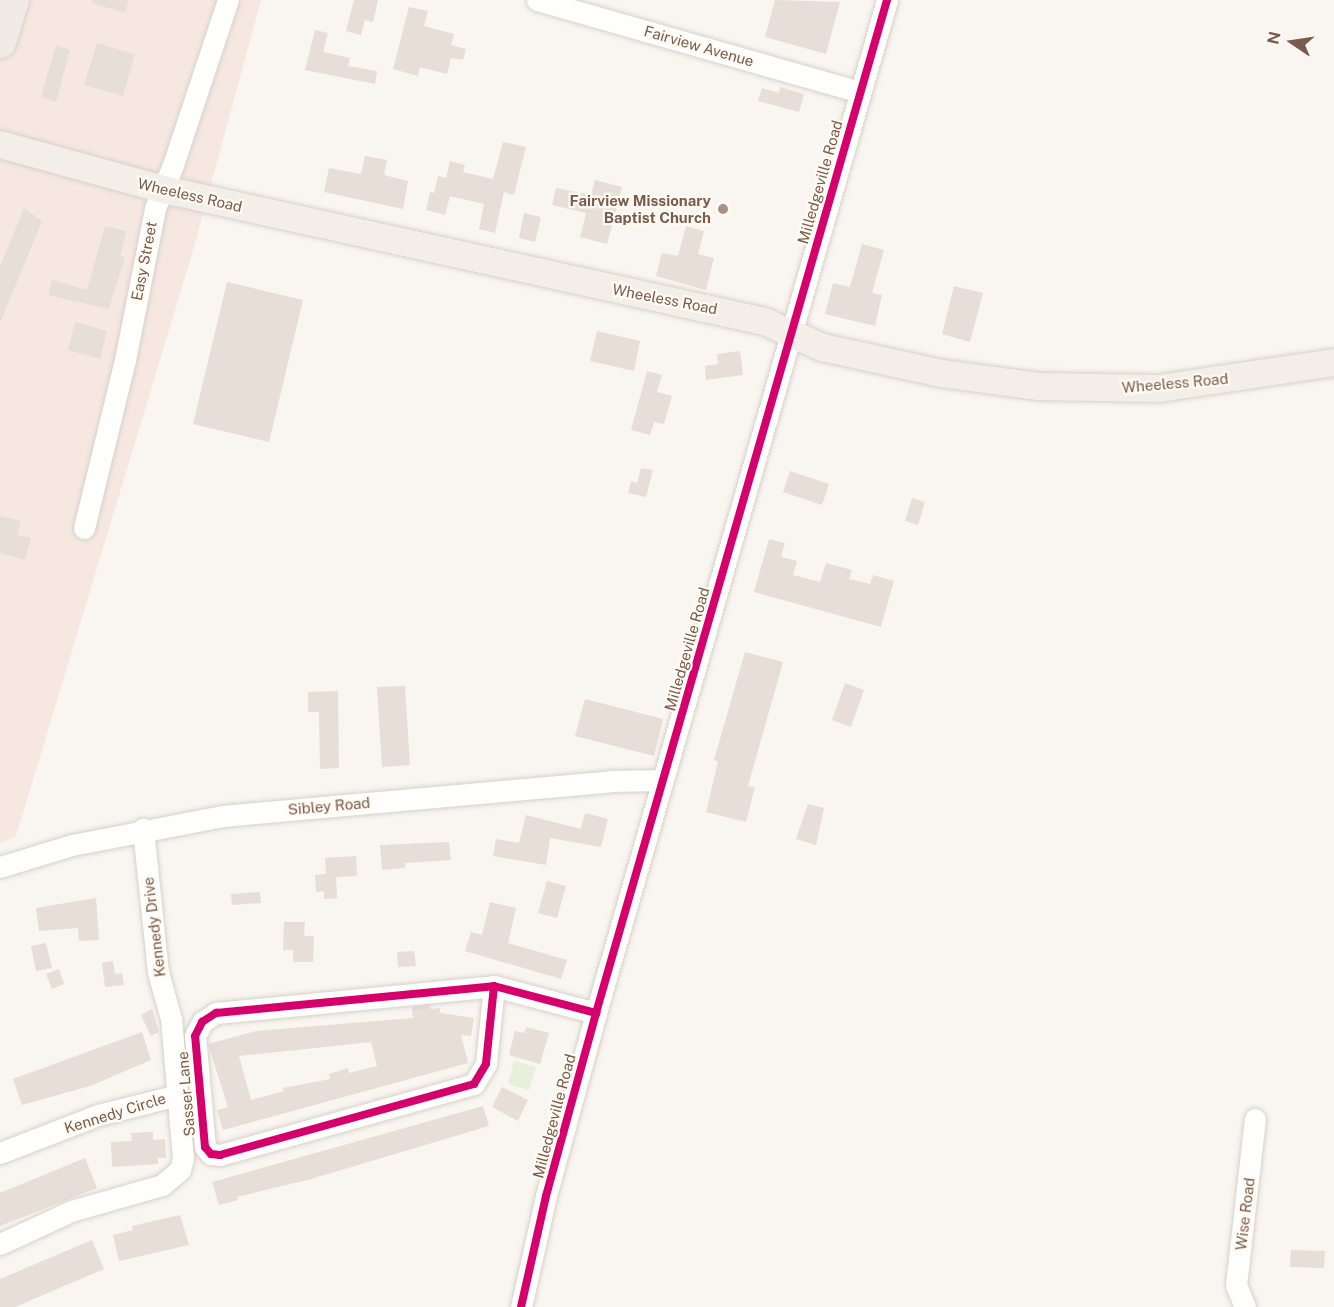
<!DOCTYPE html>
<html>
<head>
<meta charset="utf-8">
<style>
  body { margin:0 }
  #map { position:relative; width:1334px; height:1307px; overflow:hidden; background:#f9f5f0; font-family:"Public Sans",sans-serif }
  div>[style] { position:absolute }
  .commercial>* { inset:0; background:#f6e8e1 }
  .green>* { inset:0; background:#e7f0db }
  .building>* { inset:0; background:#e6ded7 }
  .roads { filter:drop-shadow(0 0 2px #d7d1cb) drop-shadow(0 0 2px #d7d1cb) }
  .minor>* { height:21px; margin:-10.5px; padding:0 10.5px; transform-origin:10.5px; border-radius:10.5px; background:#fefefd }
  .major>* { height:27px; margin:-13.5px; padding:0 13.5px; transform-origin:13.5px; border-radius:13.5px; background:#f3eee8 }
  .highway>* { height:32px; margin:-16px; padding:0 16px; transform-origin:16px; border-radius:16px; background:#f2eae7 }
  .cycleway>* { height:8px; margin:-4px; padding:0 4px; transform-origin:4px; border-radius:4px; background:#d6006c }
  .dots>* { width:16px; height:16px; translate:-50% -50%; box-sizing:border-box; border:3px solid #fffaf3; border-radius:50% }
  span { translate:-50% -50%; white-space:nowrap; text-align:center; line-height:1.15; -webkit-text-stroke:4.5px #fffaf3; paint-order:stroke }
  .street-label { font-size:15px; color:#7a5c4d }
  .poi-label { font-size:15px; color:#7a5c4d; font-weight:700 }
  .right { translate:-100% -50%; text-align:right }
  .north { position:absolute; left:1262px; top:12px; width:60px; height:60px; -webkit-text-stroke:4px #fffaf3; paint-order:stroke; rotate:283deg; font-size:16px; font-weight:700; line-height:24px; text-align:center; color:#7a5c4d }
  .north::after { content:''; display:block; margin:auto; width:21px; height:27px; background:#7a5c4d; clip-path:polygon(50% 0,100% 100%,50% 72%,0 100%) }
</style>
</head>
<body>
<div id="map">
  <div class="commercial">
    <div style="clip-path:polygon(0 0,261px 0,192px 254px,16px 836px,0 844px)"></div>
  </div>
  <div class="green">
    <div style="clip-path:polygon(514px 1061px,536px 1067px,529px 1090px,508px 1084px)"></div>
  </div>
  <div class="building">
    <div style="clip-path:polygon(93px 0,129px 0,125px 13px,92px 3px)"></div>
    <div style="clip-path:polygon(354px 0,378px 0,373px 22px,365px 20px,361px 35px,346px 31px)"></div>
    <div style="clip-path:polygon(775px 0,840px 2px,826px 54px,765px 37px)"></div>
    <div style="clip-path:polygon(409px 7px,428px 11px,424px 26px,454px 34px,451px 45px,466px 49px,463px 60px,451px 58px,447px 74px,420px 67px,418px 76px,393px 69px)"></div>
    <div style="clip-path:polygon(315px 30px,328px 33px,323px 52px,350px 58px,348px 66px,377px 71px,375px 84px,305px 70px)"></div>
    <div style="clip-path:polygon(97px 43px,135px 54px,123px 96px,84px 85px)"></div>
    <div style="clip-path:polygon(56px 45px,70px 50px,56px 102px,41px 97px)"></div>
    <div style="clip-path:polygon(780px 87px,804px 94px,799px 112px,758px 101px,762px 88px,779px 93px)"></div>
    <div style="clip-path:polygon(503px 142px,526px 147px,514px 195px,504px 192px,495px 233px,479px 229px,484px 204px,450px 196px,445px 215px,426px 210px,430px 192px,434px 193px,438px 176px,446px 178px,450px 161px,465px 165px,463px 172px,493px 179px)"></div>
    <div style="clip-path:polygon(365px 156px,387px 160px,384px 175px,408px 181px,403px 209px,324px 192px,329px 168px,361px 174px)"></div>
    <div style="clip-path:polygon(595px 180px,622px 187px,607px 244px,580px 237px,586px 213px,552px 205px,556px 188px,591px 195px)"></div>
    <div style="clip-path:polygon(24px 208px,42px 221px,0 323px,0 267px)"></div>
    <div style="clip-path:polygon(524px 213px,541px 217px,535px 242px,519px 238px)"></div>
    <div style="clip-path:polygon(105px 226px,126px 231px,120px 256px,125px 257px,109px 309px,48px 295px,52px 280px,87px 290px)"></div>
    <div style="clip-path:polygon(686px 226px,704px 231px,698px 254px,714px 258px,706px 290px,656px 276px,662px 253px,678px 256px)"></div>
    <div style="clip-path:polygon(862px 244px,884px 250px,872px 293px,882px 295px,875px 326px,825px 314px,833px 283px,850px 287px)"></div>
    <div style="clip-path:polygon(227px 282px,303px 300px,269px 442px,193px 424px)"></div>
    <div style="clip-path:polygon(954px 286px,983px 293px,970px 342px,942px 334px)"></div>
    <div style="clip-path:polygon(75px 322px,107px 331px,100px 359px,68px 350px)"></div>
    <div style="clip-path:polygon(597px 331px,640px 341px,634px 371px,590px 361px)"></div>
    <div style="clip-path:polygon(740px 351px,743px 375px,706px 380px,705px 366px,718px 364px,717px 354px)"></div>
    <div style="clip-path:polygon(647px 371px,662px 375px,657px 392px,672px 396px,664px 424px,654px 422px,650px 435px,631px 430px)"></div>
    <div style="clip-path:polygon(641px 468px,653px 470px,646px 497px,628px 493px,631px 481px,637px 483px)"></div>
    <div style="clip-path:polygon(790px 471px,829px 484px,822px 505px,783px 492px)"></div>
    <div style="clip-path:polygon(912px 498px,925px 502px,918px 525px,905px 521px)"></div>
    <div style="clip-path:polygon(0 516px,21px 521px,17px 535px,31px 538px,25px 560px,0 553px)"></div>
    <div style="clip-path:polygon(769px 539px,785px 543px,781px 557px,797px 561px,793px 575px,820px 582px,826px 563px,852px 570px,849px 579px,870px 584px,873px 575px,894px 581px,881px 627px,754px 592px)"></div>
    <div style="clip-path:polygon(745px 652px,783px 662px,748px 786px,755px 787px,746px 822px,706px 812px,718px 762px,714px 760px)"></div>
    <div style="clip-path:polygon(845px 683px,864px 690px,851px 727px,832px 720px)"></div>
    <div style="clip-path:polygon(405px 686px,410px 765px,382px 767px,377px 687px)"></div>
    <div style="clip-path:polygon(338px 691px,339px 768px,320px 769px,319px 712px,308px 712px,308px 692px)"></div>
    <div style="clip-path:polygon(585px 699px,663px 719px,654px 756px,575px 736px)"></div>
    <div style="clip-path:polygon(808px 804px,824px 808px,816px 845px,796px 839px)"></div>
    <div style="clip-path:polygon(585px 813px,608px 819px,601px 847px,550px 838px,546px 865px,493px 856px,496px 839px,519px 843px,526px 815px,581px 829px)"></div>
    <div style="clip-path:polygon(449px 842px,451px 860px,405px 863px,405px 868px,382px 870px,380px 845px)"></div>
    <div style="clip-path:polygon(356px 856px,357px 876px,336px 877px,337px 898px,324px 899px,324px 891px,316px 892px,315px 875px,326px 874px,325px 858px)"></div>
    <div style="clip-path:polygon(547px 881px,566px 886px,557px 918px,538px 913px)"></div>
    <div style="clip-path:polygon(260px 892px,261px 903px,232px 905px,231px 894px)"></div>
    <div style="clip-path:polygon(96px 898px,99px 940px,79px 941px,78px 928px,39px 931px,36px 908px)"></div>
    <div style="clip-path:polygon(490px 902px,516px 908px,508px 943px,567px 960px,561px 979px,465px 951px,471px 932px,482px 935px)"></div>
    <div style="clip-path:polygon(284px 922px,305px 922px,304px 936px,314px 936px,313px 962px,293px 962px,293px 950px,283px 950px)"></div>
    <div style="clip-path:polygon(46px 943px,52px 968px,36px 971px,31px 946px)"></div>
    <div style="clip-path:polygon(414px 951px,416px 966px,398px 967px,397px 952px)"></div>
    <div style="clip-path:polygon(113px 961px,115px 974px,122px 973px,124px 985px,105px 987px,102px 963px)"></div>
    <div style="clip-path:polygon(59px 969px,64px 984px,52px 989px,46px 974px)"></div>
    <div style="clip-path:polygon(evenodd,430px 1005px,431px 1009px,440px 1008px,440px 1013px,474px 1018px,471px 1036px,461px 1035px,468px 1063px,223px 1130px,217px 1110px,228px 1107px,208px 1044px,256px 1031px,413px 1018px,412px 1007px,430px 1005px,371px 1042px,377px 1066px,349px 1073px,348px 1068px,329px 1074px,330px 1079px,283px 1088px,284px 1091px,251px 1100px,239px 1056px,371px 1042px)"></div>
    <div style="clip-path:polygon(152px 1009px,159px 1032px,151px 1036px,141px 1015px)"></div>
    <div style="clip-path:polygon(526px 1027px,549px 1033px,540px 1064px,509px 1055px,515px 1031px,524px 1033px)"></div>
    <div style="clip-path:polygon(142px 1032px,151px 1060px,90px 1086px,22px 1105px,13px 1079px)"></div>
    <div style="clip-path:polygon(502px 1087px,528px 1100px,518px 1121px,492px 1107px)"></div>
    <div style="clip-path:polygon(483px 1106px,489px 1126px,311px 1179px,237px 1197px,238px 1200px,219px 1205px,212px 1182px)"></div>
    <div style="clip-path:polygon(153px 1132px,153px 1140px,165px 1139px,166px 1158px,158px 1158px,158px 1164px,112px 1167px,111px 1142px,132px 1141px,131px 1133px)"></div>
    <div style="clip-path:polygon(85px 1158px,97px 1188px,0 1226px,0 1193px)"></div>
    <div style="clip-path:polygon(180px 1215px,189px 1245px,119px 1261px,113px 1235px,133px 1230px,132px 1226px)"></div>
    <div style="clip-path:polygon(92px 1240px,104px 1269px,15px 1307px,0 1307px,0 1279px)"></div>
    <div style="clip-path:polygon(1291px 1250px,1325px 1251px,1324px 1268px,1290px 1267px)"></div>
  </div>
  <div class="roads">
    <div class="minor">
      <div style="left:537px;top:0;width:336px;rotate:15.9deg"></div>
      <div style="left:84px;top:528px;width:173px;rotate:-76.3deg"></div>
      <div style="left:125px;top:360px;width:155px;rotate:-78.8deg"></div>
      <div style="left:155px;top:208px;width:47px;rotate:-67.3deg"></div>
      <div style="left:173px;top:165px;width:174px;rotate:-71.6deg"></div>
      <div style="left:0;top:867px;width:75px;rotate:-17deg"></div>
      <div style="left:72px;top:845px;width:153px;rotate:-10.9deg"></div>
      <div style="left:222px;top:816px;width:391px;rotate:-5.1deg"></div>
      <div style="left:611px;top:781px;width:52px;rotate:-1.1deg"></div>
      <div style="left:494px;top:986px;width:78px;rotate:95.9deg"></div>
      <div style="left:486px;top:1064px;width:23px;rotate:121deg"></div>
      <div style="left:474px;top:1084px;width:264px;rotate:164.4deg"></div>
      <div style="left:220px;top:1155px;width:9px;rotate:-174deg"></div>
      <div style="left:211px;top:1154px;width:9px;rotate:-131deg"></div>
      <div style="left:205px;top:1147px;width:111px;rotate:-95.1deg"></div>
      <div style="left:195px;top:1036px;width:16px;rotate:-63deg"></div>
      <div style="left:202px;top:1022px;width:17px;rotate:-33deg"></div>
      <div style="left:216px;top:1013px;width:279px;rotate:-5.5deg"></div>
      <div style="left:494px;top:986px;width:106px;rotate:14.8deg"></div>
      <div style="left:0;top:1153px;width:105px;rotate:-21.2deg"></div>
      <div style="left:98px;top:1115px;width:82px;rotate:-14deg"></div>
      <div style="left:0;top:1244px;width:78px;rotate:-24.9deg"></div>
      <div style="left:71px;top:1211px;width:95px;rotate:-15.9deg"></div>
      <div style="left:162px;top:1185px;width:23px;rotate:-40deg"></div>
      <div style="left:180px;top:1170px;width:12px;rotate:-76deg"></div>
      <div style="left:183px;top:1158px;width:140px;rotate:-94.9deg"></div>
      <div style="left:171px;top:1019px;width:49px;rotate:-105.5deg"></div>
      <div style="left:158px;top:972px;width:144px;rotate:-96deg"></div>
      <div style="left:521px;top:1307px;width:114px;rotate:-77.3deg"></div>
      <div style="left:546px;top:1196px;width:190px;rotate:-74.7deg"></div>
      <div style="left:596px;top:1013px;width:1054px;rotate:-73.97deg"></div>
      <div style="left:1245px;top:1307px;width:24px;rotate:-112deg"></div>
      <div style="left:1236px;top:1285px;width:167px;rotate:-83.5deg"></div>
    </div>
    <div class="major">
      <div style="left:0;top:144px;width:169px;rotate:15.4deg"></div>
      <div style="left:163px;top:189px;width:615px;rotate:12.39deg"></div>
      <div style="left:764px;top:321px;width:64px;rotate:24.1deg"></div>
      <div style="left:822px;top:347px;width:122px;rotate:12.3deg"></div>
      <div style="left:941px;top:373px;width:99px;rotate:7.6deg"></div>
      <div style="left:1039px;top:386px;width:119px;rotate:1deg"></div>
      <div style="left:1158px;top:388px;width:178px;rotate:-8.4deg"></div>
    </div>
    <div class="highway">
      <div style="left:0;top:42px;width:44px;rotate:-72.8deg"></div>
    </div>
  </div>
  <div class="cycleway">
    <div style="left:494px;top:986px;width:78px;rotate:95.9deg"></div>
    <div style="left:486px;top:1064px;width:23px;rotate:121deg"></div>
    <div style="left:474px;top:1084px;width:264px;rotate:164.4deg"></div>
    <div style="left:220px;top:1155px;width:9px;rotate:-174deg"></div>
    <div style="left:211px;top:1154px;width:9px;rotate:-131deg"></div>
    <div style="left:205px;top:1147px;width:111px;rotate:-95.1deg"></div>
    <div style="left:195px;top:1036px;width:16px;rotate:-63deg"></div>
    <div style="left:202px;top:1022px;width:17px;rotate:-33deg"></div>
    <div style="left:216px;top:1013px;width:279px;rotate:-5.5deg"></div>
    <div style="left:494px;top:986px;width:106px;rotate:14.8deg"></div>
    <div style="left:521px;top:1307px;width:114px;rotate:-77.3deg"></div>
    <div style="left:546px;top:1196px;width:190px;rotate:-74.7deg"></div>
    <div style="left:596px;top:1013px;width:1054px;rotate:-73.97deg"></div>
  </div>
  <div class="dots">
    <div style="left:723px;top:209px;background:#a69286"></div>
  </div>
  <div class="street-label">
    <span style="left:699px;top:46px;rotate:16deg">Fairview Avenue</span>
    <span style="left:820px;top:182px;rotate:-74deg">Milledgeville Road</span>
    <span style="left:190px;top:195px;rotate:13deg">Wheeless Road</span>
    <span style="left:144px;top:261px;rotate:-79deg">Easy Street</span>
    <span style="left:665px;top:299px;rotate:11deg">Wheeless Road</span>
    <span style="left:1175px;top:383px;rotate:-5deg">Wheeless Road</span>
    <span style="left:687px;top:649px;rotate:-74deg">Milledgeville Road</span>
    <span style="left:329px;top:806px;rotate:-5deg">Sibley Road</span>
    <span style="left:154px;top:927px;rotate:-97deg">Kennedy Drive</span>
    <span style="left:186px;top:1094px;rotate:-95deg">Sasser Lane</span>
    <span style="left:115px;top:1113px;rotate:-17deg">Kennedy Circle</span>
    <span style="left:554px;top:1116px;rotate:-75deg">Milledgeville Road</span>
    <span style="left:1245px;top:1214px;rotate:-83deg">Wise Road</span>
  </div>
  <div class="poi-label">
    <span class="right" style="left:711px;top:209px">Fairview Missionary<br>Baptist Church</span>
  </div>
  <div class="north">N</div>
</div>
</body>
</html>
